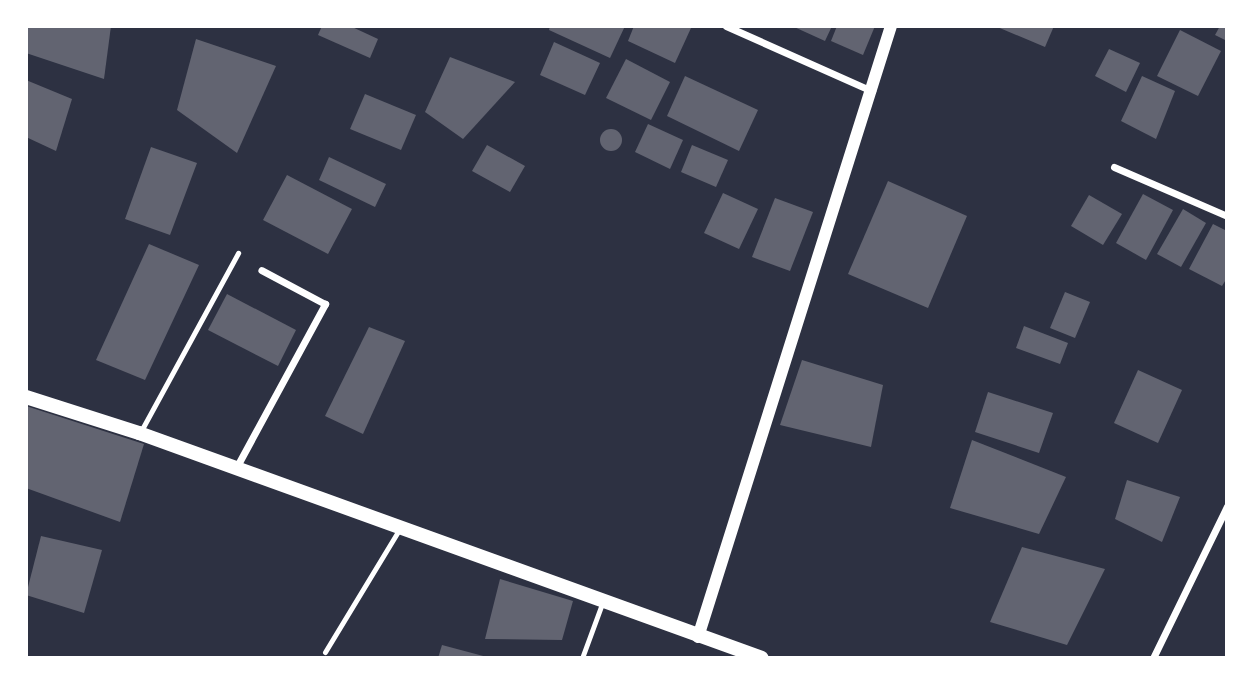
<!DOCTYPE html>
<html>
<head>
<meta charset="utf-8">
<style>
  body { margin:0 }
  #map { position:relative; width:1253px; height:684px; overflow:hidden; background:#2d3142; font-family:"Exo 2",sans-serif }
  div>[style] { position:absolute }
  .building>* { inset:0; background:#626471 }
  .round { border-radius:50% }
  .service>* { height:5px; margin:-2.5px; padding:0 2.5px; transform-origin:2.5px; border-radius:2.5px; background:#fff }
  .minor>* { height:7px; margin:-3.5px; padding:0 3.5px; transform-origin:3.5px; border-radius:3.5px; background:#fff }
  .tertiary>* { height:12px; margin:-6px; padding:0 6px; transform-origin:6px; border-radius:6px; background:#fff }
  .secondary>* { height:14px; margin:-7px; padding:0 7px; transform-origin:7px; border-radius:7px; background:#fff }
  span { translate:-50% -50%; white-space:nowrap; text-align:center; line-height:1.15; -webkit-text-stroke:7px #fff; paint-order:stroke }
  .frame { position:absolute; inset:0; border:28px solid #fff; pointer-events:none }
</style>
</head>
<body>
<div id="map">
  <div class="building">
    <div style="clip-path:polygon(26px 26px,111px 26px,104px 79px,26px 53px)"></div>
    <div style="clip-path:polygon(322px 26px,350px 26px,378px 39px,370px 58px,318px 35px)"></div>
    <div style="clip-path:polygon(550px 26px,625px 26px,610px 58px,549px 30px)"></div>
    <div style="clip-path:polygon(634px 26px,687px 26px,691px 28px,675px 63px,628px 41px)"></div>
    <div style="clip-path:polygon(792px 26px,832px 26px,825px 41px)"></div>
    <div style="clip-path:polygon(837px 26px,875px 26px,863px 55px,831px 41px)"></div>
    <div style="clip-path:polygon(995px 26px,1054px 26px,1045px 47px)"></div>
    <div style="clip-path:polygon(1220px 26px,1227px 26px,1227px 41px,1215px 35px)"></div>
    <div style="clip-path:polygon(1180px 30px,1221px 51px,1198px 96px,1157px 76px)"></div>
    <div style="clip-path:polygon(196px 39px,276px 66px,237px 153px,177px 110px)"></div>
    <div style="clip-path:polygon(554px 42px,600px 63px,585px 95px,540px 75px)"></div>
    <div style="clip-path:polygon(1109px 49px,1140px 63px,1126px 92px,1095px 76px)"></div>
    <div style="clip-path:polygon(450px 57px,515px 82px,463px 139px,425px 112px)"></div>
    <div style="clip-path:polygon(626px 59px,670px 82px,651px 120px,606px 98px)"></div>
    <div style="clip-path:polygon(685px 76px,758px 110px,739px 151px,667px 116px)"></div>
    <div style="clip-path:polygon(1142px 76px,1175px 91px,1156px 139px,1121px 121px)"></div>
    <div style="clip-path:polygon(26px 80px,72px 99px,56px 151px,26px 137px)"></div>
    <div style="clip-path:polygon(365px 94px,416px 115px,401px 150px,350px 129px)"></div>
    <div style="clip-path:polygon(648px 124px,683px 140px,670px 169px,635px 152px)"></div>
    <div class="round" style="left:600px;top:129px;width:22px;height:22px"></div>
    <div style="clip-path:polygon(487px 145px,525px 166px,510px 192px,472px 171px)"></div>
    <div style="clip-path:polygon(692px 145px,728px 160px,716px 187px,681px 172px)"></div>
    <div style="clip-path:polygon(151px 147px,197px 163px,170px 235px,125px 219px)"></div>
    <div style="clip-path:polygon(329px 157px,386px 184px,375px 207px,319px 180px)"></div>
    <div style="clip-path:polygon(287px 175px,352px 209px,328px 254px,263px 220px)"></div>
    <div style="clip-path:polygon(888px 181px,967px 216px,928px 308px,848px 274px)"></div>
    <div style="clip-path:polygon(723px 193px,758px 209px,739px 249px,704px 233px)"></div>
    <div style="clip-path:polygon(1143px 194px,1173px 210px,1146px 260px,1116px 243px)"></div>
    <div style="clip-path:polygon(1089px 195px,1122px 214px,1103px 245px,1071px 226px)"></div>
    <div style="clip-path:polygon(775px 198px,813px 212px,790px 271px,752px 257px)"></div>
    <div style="clip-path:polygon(1183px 209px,1206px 223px,1181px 267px,1157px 254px)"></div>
    <div style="clip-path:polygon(1213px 224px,1227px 231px,1227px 278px,1222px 286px,1189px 269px)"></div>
    <div style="clip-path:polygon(149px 244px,199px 265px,145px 380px,96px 360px)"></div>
    <div style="clip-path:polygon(1065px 292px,1090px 302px,1075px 338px,1050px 328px)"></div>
    <div style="clip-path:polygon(227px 294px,296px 330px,278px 366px,208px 330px)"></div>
    <div style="clip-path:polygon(1024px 326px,1068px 343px,1060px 364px,1016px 348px)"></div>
    <div style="clip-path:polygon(369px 327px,405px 341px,363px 434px,325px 416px)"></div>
    <div style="clip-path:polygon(802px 360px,883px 385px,871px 447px,780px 425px)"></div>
    <div style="clip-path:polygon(1138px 370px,1182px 390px,1158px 443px,1114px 423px)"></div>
    <div style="clip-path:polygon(988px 392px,1053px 413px,1039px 453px,975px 432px)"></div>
    <div style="clip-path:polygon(26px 406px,144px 444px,120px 522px,26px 488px)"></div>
    <div style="clip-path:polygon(972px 440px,1066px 477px,1039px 534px,950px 508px)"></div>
    <div style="clip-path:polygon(1127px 480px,1180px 497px,1162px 542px,1115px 519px)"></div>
    <div style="clip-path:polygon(41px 536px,102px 550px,84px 613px,26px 595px)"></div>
    <div style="clip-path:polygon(1022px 547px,1105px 569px,1067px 645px,990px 622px)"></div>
    <div style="clip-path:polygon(500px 579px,573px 601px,562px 640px,485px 639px)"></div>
    <div style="clip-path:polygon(442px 645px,487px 657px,487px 658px,438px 658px)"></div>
  </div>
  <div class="service">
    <div style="left:141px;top:431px;width:203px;rotate:-61.4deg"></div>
    <div style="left:325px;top:652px;width:145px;rotate:-58.8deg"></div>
    <div style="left:582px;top:658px;width:61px;rotate:-69.8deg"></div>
  </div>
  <div class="minor">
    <div style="left:726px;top:26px;width:160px;rotate:24deg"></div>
    <div style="left:1114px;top:167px;width:123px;rotate:23.4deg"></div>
    <div style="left:236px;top:468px;width:187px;rotate:-61.5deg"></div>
    <div style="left:325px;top:304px;width:72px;rotate:-152deg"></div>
    <div style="left:1153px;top:658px;width:169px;rotate:-64deg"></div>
  </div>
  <div class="tertiary">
    <div style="left:698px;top:637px;width:641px;rotate:-72.47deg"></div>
  </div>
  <div class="secondary">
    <div style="left:26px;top:397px;width:119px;rotate:17.7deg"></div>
    <div style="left:139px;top:433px;width:662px;rotate:19.86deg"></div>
  </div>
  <div class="frame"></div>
</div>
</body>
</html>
